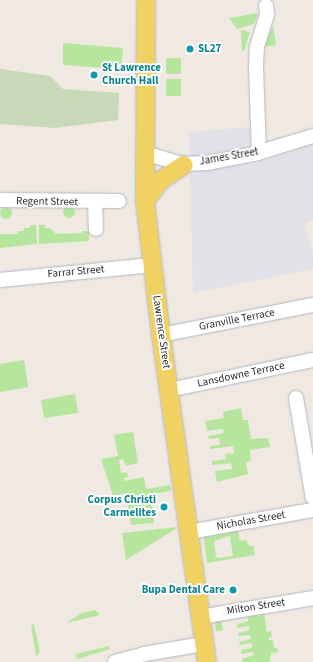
<!DOCTYPE html>
<html>
<head>
<meta charset="utf-8">
<style>
  body { margin:0 }
  #map { position:relative; width:313px; height:662px; overflow:hidden; background:#efe9e1; font-family:"Source Sans 3",sans-serif }
  div>[style] { position:absolute }
  .industrial>* { inset:0; background:#e3e1e8 }
  .green>* { inset:0; background:#b6e59e }
  .round { border-radius:50% }
  .cemetery>* { inset:0; background:#c8d9b8 }
  .roads { filter:drop-shadow(0 0 1px #b4b7c1) drop-shadow(0 0 1px #b4b7c1) }
  .minor>* { height:14px; margin:-7px; padding:0 7px; transform-origin:7px; border-radius:7px; background:#fff }
  .major>* { height:18px; margin:-9px; padding:0 9px; transform-origin:9px; border-radius:9px; background:#f2d163 }
  .dots>* { width:11px; height:11px; translate:-50% -50%; box-sizing:border-box; border:2px solid #fff; border-radius:50% }
  span { translate:-50% -50%; white-space:nowrap; text-align:center; line-height:1.15; -webkit-text-stroke:3.5px #fff; paint-order:stroke }
  .culture-label { font-size:11px; color:#0d838f; font-weight:700 }
  .left { translate:0 -50%; text-align:left }
  .right { translate:-100% -50%; text-align:right }
  .street-label { font-size:11px; color:#2e2e2e }
</style>
</head>
<body>
<div id="map">
  <div class="industrial">
    <div style="clip-path:polygon(250px 127px,250px 165px,313px 144px,313px 220px,304px 224px,313px 251px,313px 269px,193px 293px,189px 132px)"></div>
  </div>
  <div class="green">
    <div style="clip-path:polygon(258px 13px,254px 24px,237px 29px,229px 18px)"></div>
    <div style="clip-path:polygon(273px 26px,276px 45px,262px 48px)"></div>
    <div style="clip-path:polygon(241px 30px,250px 32px,244px 51px,242px 51px)"></div>
    <div style="clip-path:polygon(63px 43px,123px 48px,121px 69px,63px 65px)"></div>
    <div style="clip-path:polygon(166px 58px,181px 58px,181px 74px,166px 74px)"></div>
    <div style="clip-path:polygon(166px 79px,181px 79px,181px 96px,166px 96px)"></div>
    <div class="round" style="left:63px;top:206px;width:12px;height:12px"></div>
    <div class="round" style="left:0;top:207px;width:12px;height:12px"></div>
    <div style="clip-path:polygon(30px 225px,36px 225px,37px 244px,0 248px,0 234px,17px 234px,18px 231px,24px 231px,24px 228px,30px 228px)"></div>
    <div style="clip-path:polygon(39px 225px,45px 225px,45px 228px,50px 228px,56px 234px,82px 233px,82px 231px,89px 231px,89px 241px,39px 244px)"></div>
    <div style="clip-path:polygon(24px 360px,28px 387px,0 392px,0 364px)"></div>
    <div style="clip-path:polygon(75px 394px,78px 413px,44px 418px,41px 400px)"></div>
    <div style="clip-path:polygon(241px 408px,243px 420px,248px 420px,251px 439px,268px 438px,270px 447px,250px 450px,251px 461px,246px 462px,248px 474px,217px 482px,215px 471px,232px 469px,231px 463px,212px 465px,212px 461px,226px 459px,225px 454px,234px 453px,233px 446px,210px 449px,210px 446px,220px 445px,219px 438px,209px 439px,208px 436px,224px 433px,223px 429px,207px 431px,205px 421px,224px 418px,223px 412px)"></div>
    <div style="clip-path:polygon(133px 432px,138px 463px,126px 466px,123px 459px,119px 460px,121px 473px,127px 472px,128px 477px,124px 478px,124px 481px,144px 477px,146px 489px,170px 485px,171px 491px,150px 494px,154px 523px,131px 525px,126px 493px,113px 496px,101px 459px,118px 456px,114px 435px)"></div>
    <div style="clip-path:polygon(176px 527px,177px 528px,126px 560px,122px 533px)"></div>
    <div style="clip-path:polygon(evenodd,238px 531px,240px 541px,246px 540px,249px 546px,253px 546px,255px 555px,207px 563px,204px 537px,238px 531px,230px 536px,233px 556px,219px 558px,216px 557px,214px 541px,230px 536px)"></div>
    <div style="clip-path:polygon(95px 610px,100px 615px,66px 623px,82px 613px)"></div>
    <div style="clip-path:polygon(264px 613px,267px 632px,271px 631px,272px 637px,269px 637px,269px 640px,273px 640px,274px 648px,277px 648px,278px 652px,271px 653px,270px 662px,242px 662px,242px 659px,254px 655px,253px 652px,241px 654px,241px 650px,252px 648px,252px 643px,240px 645px,239px 642px,251px 639px,250px 635px,238px 636px,238px 633px,250px 630px,249px 626px,237px 628px,237px 624px,248px 621px,248px 617px,221px 621px,223px 630px,216px 631px,215px 623px,217px 621px)"></div>
    <div style="clip-path:polygon(34px 624px,40px 652px,36px 656px,31px 625px)"></div>
    <div style="clip-path:polygon(109px 646px,110px 649px,77px 659px,76px 654px)"></div>
  </div>
  <div class="cemetery">
    <div style="clip-path:polygon(0 69px,50px 76px,63px 89px,119px 93px,118px 120px,55px 128px,0 124px)"></div>
  </div>
  <div class="roads">
    <div class="minor">
      <div style="left:145px;top:153px;width:37px;rotate:17deg"></div>
      <div style="left:180px;top:164px;width:28px;rotate:-2deg"></div>
      <div style="left:208px;top:163px;width:47px;rotate:-11.1deg"></div>
      <div style="left:254px;top:154px;width:62px;rotate:-17deg"></div>
      <div style="left:259px;top:153px;width:88px;rotate:-92deg"></div>
      <div style="left:256px;top:65px;width:18px;rotate:-87deg"></div>
      <div style="left:257px;top:47px;width:34px;rotate:-73deg"></div>
      <div style="left:267px;top:14px;width:8px;rotate:-97deg"></div>
      <div style="left:0;top:200px;width:119px;rotate:0.5deg"></div>
      <div style="left:95px;top:202px;width:27px;rotate:88deg"></div>
      <div style="left:0;top:280px;width:153px;rotate:-5.6deg"></div>
      <div style="left:161px;top:335px;width:155px;rotate:-11.2deg"></div>
      <div style="left:169px;top:390px;width:147px;rotate:-11.8deg"></div>
      <div style="left:296px;top:398px;width:101px;rotate:80.4deg"></div>
      <div style="left:189px;top:532px;width:126px;rotate:-10.1deg"></div>
      <div style="left:200px;top:617px;width:115px;rotate:-9.5deg"></div>
      <div style="left:115px;top:662px;width:30px;rotate:-15deg"></div>
      <div style="left:144px;top:654px;width:60px;rotate:-9.6deg"></div>
    </div>
    <div class="major">
      <div style="left:146px;top:0;width:201px;rotate:90.3deg"></div>
      <div style="left:145px;top:201px;width:135px;rotate:83.2deg"></div>
      <div style="left:161px;top:335px;width:330px;rotate:82deg"></div>
      <div style="left:145px;top:201px;width:26px;rotate:-53deg"></div>
      <div style="left:161px;top:180px;width:27px;rotate:-33deg"></div>
    </div>
  </div>
  <div class="dots">
    <div style="left:190px;top:49px;background:#0f9aa8"></div>
    <div style="left:94px;top:75px;background:#0f9aa8"></div>
    <div style="left:164px;top:507px;background:#0f9aa8"></div>
    <div style="left:233px;top:590px;background:#0f9aa8"></div>
  </div>
  <div class="culture-label">
    <span class="left" style="left:198px;top:49px">SL27</span>
    <span class="left" style="left:102px;top:75px">St Lawrence<br>Church Hall</span>
    <span class="right" style="left:156px;top:507px">Corpus Christi<br>Carmelites</span>
    <span class="right" style="left:225px;top:590px">Bupa Dental Care</span>
  </div>
  <div class="street-label">
    <span style="left:229px;top:157px;rotate:-10deg">James Street</span>
    <span style="left:47px;top:202px;rotate:1deg">Regent Street</span>
    <span style="left:76px;top:272px;rotate:-5deg">Farrar Street</span>
    <span style="left:237px;top:320px;rotate:-11deg">Granville Terrace</span>
    <span style="left:161px;top:332px;rotate:82deg">Lawrence Street</span>
    <span style="left:241px;top:375px;rotate:-12deg">Lansdowne Terrace</span>
    <span style="left:251px;top:521px;rotate:-10deg">Nicholas Street</span>
    <span style="left:256px;top:607px;rotate:-9deg">Milton Street</span>
  </div>
</div>
</body>
</html>
